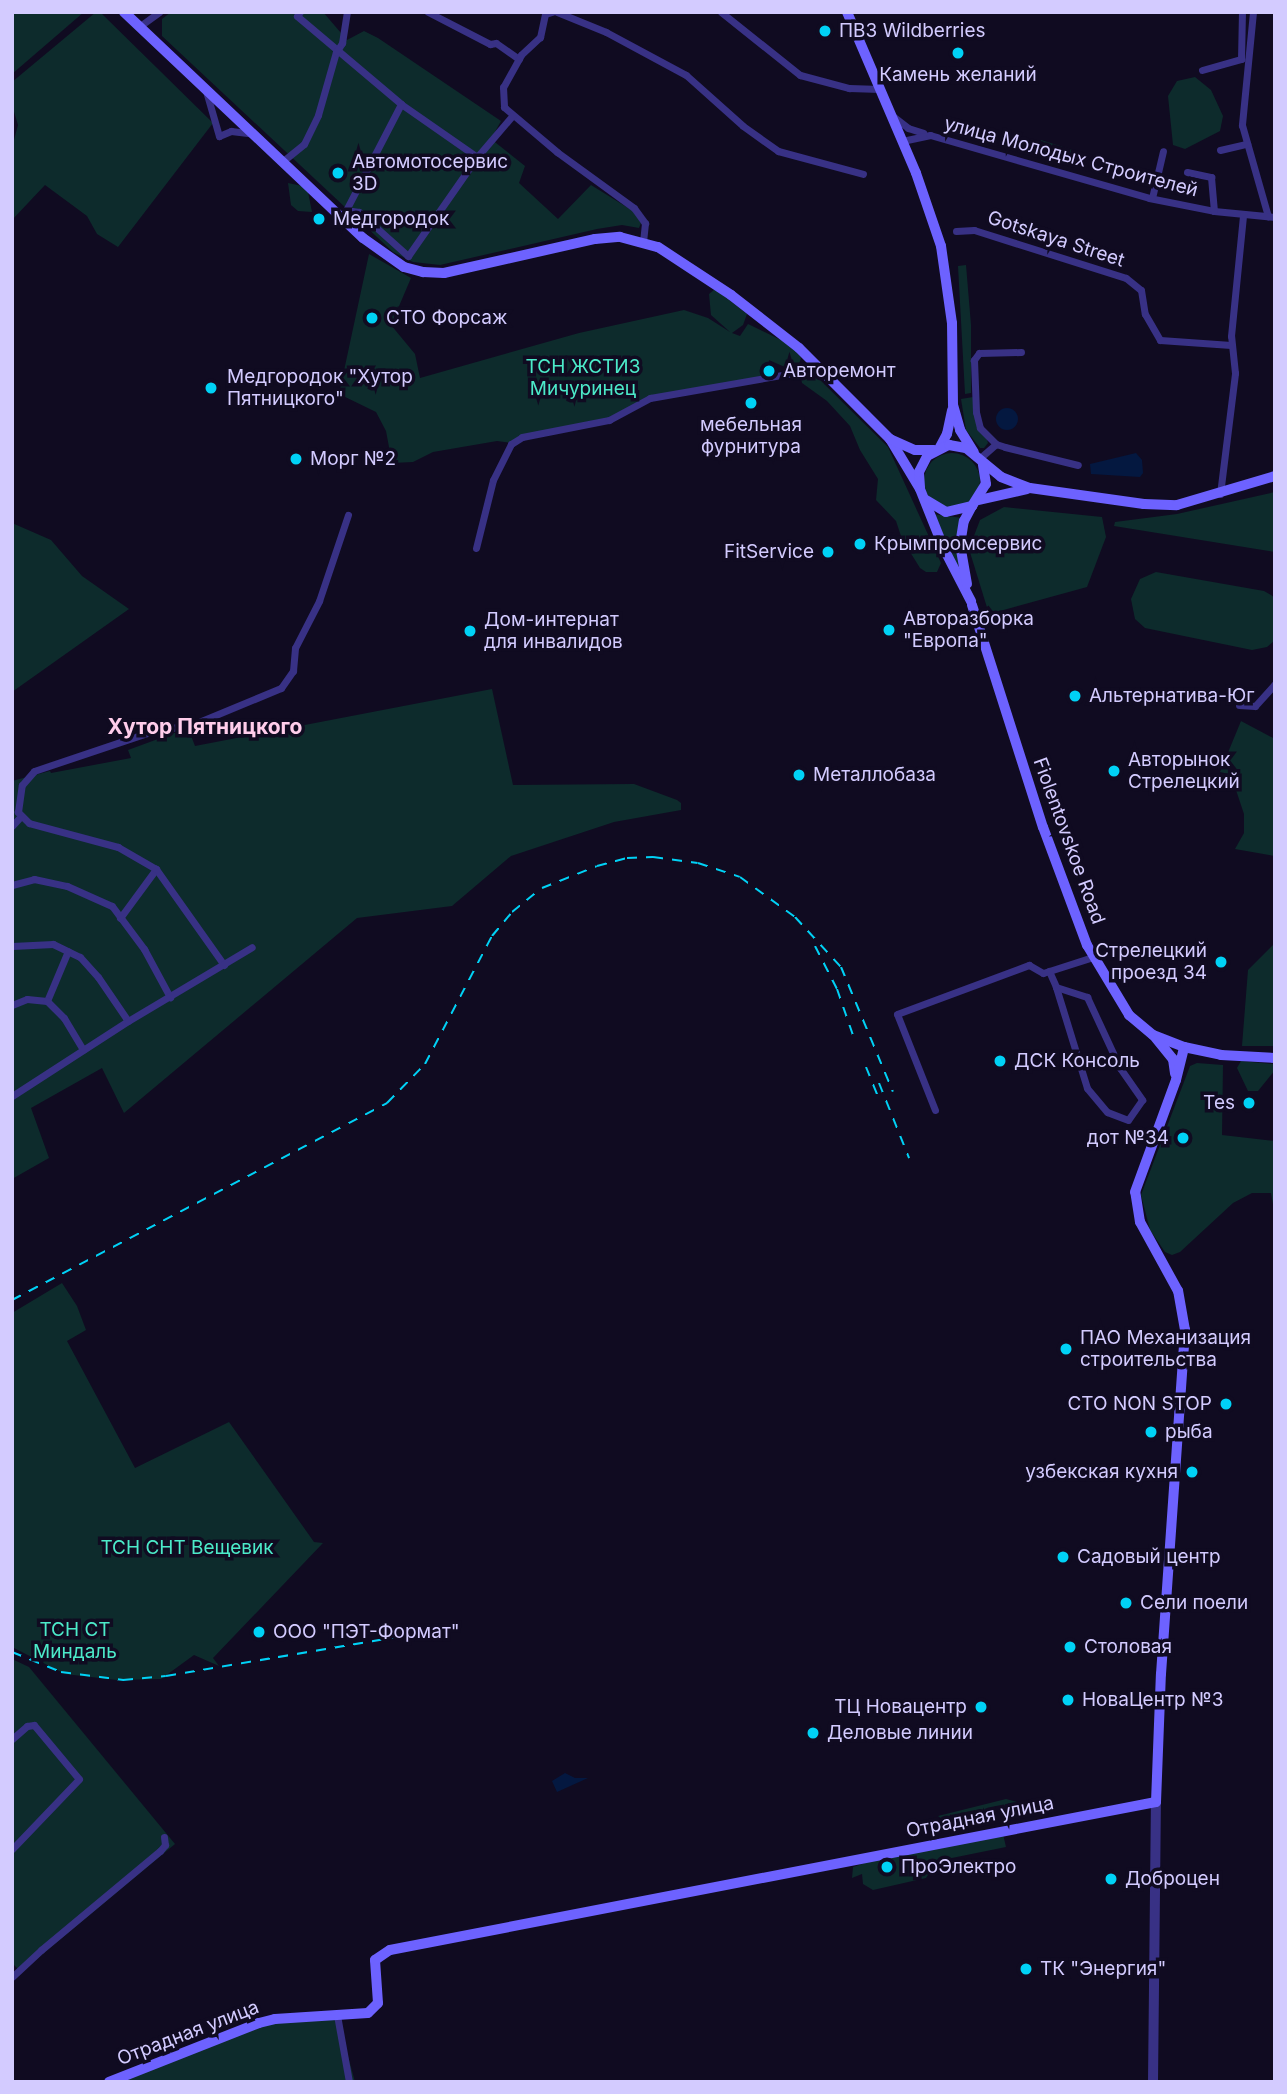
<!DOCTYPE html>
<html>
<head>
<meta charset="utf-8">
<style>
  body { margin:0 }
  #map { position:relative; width:1287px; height:2094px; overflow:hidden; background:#100b21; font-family:Inter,sans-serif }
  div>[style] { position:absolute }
  .green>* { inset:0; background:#0d2b2c }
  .round { border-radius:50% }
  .water>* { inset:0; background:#041840 }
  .minor>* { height:7px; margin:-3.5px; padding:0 3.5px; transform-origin:3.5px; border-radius:3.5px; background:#383185 }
  .tertiary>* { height:10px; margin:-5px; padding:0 5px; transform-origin:5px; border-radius:5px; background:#383185 }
  .secondary>* { height:10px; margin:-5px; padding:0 5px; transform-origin:5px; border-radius:5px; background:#6d62ff }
  .rail>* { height:2px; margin-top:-1px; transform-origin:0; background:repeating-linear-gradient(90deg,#00d2f6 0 10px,transparent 0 19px) }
  .dots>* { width:19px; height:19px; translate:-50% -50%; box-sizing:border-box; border:4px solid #100b21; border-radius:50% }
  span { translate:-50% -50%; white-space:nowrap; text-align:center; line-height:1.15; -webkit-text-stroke:7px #100b21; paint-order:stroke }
  .poi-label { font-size:19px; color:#d3cbff }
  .left { translate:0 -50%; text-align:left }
  .right { translate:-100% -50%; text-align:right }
  .street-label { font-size:19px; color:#d3cbff }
  .park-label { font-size:19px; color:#4ceac9 }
  .neighbourhood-label { font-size:21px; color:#ffcdeb; font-weight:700 }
  .frame { position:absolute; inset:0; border:14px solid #d3cbff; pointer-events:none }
</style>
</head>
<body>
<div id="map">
  <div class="green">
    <div style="clip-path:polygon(12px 12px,84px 12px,12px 74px)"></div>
    <div style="clip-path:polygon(96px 12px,100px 12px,213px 123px,118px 247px,97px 234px,87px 216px,45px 185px,12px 220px,12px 147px,18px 125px,12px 105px,12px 82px)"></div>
    <div style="clip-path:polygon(171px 12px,323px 12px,347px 40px,364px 31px,378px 38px,501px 121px,491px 139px,525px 166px,519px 183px,558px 219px,591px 185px,633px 211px,641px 223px,639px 228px,622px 225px,597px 229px,440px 265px,413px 262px,393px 252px,162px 36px,162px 19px)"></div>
    <div style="clip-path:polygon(1195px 77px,1211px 90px,1223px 116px,1220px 131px,1185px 149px,1173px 145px,1168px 96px,1177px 81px)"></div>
    <div style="clip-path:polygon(1041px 140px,1073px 150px,1069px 164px,1036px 153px)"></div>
    <div style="clip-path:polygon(288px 183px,307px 187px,312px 212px,298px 211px,291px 205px)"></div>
    <div style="clip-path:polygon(369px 254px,411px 278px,391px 325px,415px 354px,420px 378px,579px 333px,684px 310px,708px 318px,730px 332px,711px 315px,709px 294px,715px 289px,747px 314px,743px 325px,732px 333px,740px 336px,748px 324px,783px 341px,798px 352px,801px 358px,799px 364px,787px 368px,769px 360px,772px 375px,649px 397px,608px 418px,511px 443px,497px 441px,433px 452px,413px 462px,392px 463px,386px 431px,376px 412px,339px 394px)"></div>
    <div style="clip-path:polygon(966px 265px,971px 325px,971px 393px,965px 394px,958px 266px)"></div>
    <div style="clip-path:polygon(813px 373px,888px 447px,941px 563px,937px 572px,926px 572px,920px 568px,902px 539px,896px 521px,876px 500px,878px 479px,860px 450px,850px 426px,827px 401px,802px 383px,801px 378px)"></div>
    <div style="clip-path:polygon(973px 397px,988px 443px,984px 448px,980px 448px,966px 430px,961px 399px)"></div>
    <div class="round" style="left:924px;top:453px;width:56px;height:56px"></div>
    <div style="clip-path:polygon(1275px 492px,1275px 552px,1114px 526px,1115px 522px,1177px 514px)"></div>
    <div style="clip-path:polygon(1004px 507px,1102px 517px,1106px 537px,1087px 587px,989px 614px,969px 549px,980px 520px)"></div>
    <div style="clip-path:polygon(932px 514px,963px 518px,962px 577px)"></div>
    <div style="clip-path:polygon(12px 523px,51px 540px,82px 576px,129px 609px,12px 692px)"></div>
    <div style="clip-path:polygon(1156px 572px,1264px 591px,1271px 595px,1275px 598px,1275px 640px,1267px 647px,1252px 650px,1145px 628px,1135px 619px,1131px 599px,1140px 579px)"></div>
    <div style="clip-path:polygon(492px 689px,513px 785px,634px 784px,677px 800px,681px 803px,681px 810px,614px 822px,511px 856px,452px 906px,357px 918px,124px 1113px,102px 1068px,31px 1108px,49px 1158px,12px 1179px,12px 781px,50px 771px,51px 773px,131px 758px,128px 750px,188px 728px,195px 746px)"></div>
    <div style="clip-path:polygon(1241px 721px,1275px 739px,1275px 856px,1235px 849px,1244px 833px,1244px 814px,1233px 781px,1229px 774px,1220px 772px)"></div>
    <div style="clip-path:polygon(1275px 943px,1275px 1046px,1242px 1046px,1248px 970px)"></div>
    <div style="clip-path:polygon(1241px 1061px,1273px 1064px,1275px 1070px,1258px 1091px,1248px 1091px,1237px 1068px)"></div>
    <div style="clip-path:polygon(1197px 1063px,1223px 1065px,1222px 1135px,1275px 1141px,1275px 1216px,1271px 1193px,1252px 1193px,1233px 1203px,1180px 1252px,1172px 1255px,1165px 1252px,1150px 1230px,1141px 1195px,1190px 1066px)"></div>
    <div style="clip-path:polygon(62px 1283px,77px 1306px,86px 1330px,67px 1341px,135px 1468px,229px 1422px,314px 1542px,323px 1543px,213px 1658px,219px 1666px,194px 1655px,161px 1679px,117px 1680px,65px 1674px,12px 1647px,12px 1313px)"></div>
    <div style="clip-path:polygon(12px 1659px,29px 1667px,175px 1844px,21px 1972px,12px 1963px)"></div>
    <div style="clip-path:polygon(1006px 1799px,1040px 1808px,1018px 1813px,999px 1809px,942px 1819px,938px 1816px)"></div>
    <div style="clip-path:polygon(1003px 1834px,1006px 1847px,937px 1861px,926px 1878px,873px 1890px,863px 1884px,862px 1874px,852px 1878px,853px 1867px,874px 1860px)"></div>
    <div style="clip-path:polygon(337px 2015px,355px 2082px,109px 2082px,259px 2023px)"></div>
  </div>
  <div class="water">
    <div class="round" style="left:996px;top:408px;width:22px;height:22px"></div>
    <div style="clip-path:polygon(1136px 453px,1142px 460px,1143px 473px,1140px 477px,1091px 474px,1090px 464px)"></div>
    <div style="clip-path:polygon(565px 1773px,575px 1778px,588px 1778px,557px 1792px,552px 1781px)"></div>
  </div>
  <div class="minor">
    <div style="left:300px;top:12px;width:5px;rotate:127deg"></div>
    <div style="left:297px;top:16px;width:136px;rotate:40.2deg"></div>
    <div style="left:401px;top:104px;width:93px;rotate:34.9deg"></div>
    <div style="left:428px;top:12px;width:70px;rotate:27.3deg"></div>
    <div style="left:490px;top:44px;width:6px;rotate:-9deg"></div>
    <div style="left:496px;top:43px;width:28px;rotate:35deg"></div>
    <div style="left:552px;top:12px;width:7px;rotate:164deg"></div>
    <div style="left:545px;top:14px;width:24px;rotate:102deg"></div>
    <div style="left:540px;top:37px;width:26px;rotate:137deg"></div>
    <div style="left:521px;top:55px;width:37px;rotate:119deg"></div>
    <div style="left:503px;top:87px;width:20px;rotate:87deg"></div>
    <div style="left:504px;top:107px;width:70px;rotate:40.3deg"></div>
    <div style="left:557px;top:152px;width:95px;rotate:36deg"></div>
    <div style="left:634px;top:208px;width:19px;rotate:54deg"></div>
    <div style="left:645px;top:223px;width:18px;rotate:96deg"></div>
    <div style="left:557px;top:12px;width:53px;rotate:22.2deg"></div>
    <div style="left:606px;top:32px;width:91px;rotate:28.3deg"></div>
    <div style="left:686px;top:75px;width:76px;rotate:41.8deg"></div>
    <div style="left:743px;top:126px;width:43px;rotate:35.5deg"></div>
    <div style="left:778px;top:151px;width:88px;rotate:15.1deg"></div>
    <div style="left:721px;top:12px;width:101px;rotate:38.6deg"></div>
    <div style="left:800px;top:75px;width:51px;rotate:14.9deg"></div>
    <div style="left:849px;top:88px;width:31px;rotate:2deg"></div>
    <div style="left:1253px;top:12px;width:114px;rotate:95.6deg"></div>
    <div style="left:1242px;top:125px;width:95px;rotate:74.1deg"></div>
    <div style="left:140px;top:26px;width:24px;rotate:-36deg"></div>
    <div style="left:1202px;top:70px;width:41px;rotate:-15.8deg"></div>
    <div style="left:1241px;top:59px;width:47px;rotate:-88.8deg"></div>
    <div style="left:206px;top:91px;width:47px;rotate:73.9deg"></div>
    <div style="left:219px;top:136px;width:13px;rotate:-23deg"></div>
    <div style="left:231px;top:131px;width:23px;rotate:7deg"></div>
    <div style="left:894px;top:117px;width:18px;rotate:38deg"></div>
    <div style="left:908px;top:128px;width:16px;rotate:18deg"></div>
    <div style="left:902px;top:141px;width:29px;rotate:-12deg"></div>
    <div style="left:930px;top:135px;width:228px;rotate:16deg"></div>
    <div style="left:1149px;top:198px;width:66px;rotate:11.3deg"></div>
    <div style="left:1214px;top:211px;width:61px;rotate:5.6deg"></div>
    <div style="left:1220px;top:150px;width:28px;rotate:-13deg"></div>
    <div style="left:283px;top:161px;width:27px;rotate:-39deg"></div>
    <div style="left:304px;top:144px;width:32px;rotate:-64deg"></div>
    <div style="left:318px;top:115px;width:66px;rotate:-74.1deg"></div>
    <div style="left:336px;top:52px;width:11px;rotate:-56deg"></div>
    <div style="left:342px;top:43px;width:31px;rotate:-81deg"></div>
    <div style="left:1187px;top:172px;width:25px;rotate:12deg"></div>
    <div style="left:1211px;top:177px;width:34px;rotate:85deg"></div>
    <div style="left:1152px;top:198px;width:48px;rotate:-76.8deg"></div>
    <div style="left:344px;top:214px;width:124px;rotate:-62.6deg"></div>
    <div style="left:342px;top:218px;width:12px;rotate:-35deg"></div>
    <div style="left:352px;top:211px;width:7px;rotate:8deg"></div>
    <div style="left:359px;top:212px;width:66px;rotate:41.9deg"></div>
    <div style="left:408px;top:256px;width:121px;rotate:-55.1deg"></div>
    <div style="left:477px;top:157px;width:54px;rotate:-49.5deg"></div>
    <div style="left:956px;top:231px;width:18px;rotate:-3deg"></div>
    <div style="left:974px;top:230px;width:159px;rotate:17.5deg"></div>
    <div style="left:1126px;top:278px;width:19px;rotate:39deg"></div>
    <div style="left:1141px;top:290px;width:24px;rotate:81deg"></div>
    <div style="left:1145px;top:314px;width:30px;rotate:60deg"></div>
    <div style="left:1160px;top:340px;width:71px;rotate:4deg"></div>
    <div style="left:1021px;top:352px;width:42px;rotate:178.6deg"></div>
    <div style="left:979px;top:353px;width:9px;rotate:126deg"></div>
    <div style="left:974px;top:360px;width:52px;rotate:87.8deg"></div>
    <div style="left:976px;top:412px;width:16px;rotate:76deg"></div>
    <div style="left:980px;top:428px;width:23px;rotate:45deg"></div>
    <div style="left:996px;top:444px;width:9px;rotate:18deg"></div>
    <div style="left:1005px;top:447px;width:75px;rotate:13.9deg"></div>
    <div style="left:980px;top:458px;width:21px;rotate:-41deg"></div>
    <div style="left:1220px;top:494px;width:122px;rotate:-82.9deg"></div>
    <div style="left:1235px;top:373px;width:37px;rotate:-96deg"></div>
    <div style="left:1231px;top:336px;width:122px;rotate:-84.3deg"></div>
    <div style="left:476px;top:548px;width:70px;rotate:-76deg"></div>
    <div style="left:493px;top:480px;width:40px;rotate:-63.4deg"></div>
    <div style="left:511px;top:444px;width:13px;rotate:-32deg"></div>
    <div style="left:522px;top:437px;width:89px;rotate:-11.1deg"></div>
    <div style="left:609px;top:420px;width:47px;rotate:-28.2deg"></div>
    <div style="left:650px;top:398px;width:162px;rotate:-9.9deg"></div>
    <div style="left:810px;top:370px;width:13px;rotate:4deg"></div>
    <div style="left:1239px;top:705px;width:16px;rotate:4deg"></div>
    <div style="left:1255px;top:706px;width:30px;rotate:-48deg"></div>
    <div style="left:12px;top:826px;width:12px;rotate:-48deg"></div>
    <div style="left:12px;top:885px;width:23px;rotate:-15deg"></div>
    <div style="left:34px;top:879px;width:34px;rotate:12deg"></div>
    <div style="left:67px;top:886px;width:49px;rotate:24deg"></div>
    <div style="left:112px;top:906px;width:54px;rotate:53.3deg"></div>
    <div style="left:144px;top:949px;width:55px;rotate:61.6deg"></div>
    <div style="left:120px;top:918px;width:61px;rotate:-53.7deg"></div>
    <div style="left:12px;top:946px;width:41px;rotate:-2.8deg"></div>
    <div style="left:53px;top:944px;width:30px;rotate:26deg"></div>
    <div style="left:80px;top:957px;width:27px;rotate:48deg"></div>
    <div style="left:98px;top:977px;width:53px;rotate:55.7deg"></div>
    <div style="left:224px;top:965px;width:118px;rotate:-125.3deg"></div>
    <div style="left:156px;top:869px;width:44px;rotate:-149.9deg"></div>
    <div style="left:118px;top:847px;width:92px;rotate:-164.9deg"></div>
    <div style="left:29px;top:823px;width:16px;rotate:-135deg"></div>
    <div style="left:18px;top:812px;width:27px;rotate:-82deg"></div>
    <div style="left:22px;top:785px;width:18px;rotate:-49deg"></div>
    <div style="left:34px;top:771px;width:122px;rotate:-18.6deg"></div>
    <div style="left:150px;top:732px;width:45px;rotate:-10.3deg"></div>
    <div style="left:194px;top:724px;width:94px;rotate:-22.5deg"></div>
    <div style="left:281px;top:688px;width:21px;rotate:-55deg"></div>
    <div style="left:293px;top:671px;width:23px;rotate:-85deg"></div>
    <div style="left:295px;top:648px;width:53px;rotate:-62.9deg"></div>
    <div style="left:319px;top:601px;width:91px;rotate:-71.4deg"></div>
    <div style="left:1049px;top:971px;width:17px;rotate:66deg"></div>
    <div style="left:1056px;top:987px;width:33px;rotate:18deg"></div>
    <div style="left:1087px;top:997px;width:78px;rotate:65.1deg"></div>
    <div style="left:1120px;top:1068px;width:39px;rotate:55deg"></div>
    <div style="left:1142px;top:1100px;width:24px;rotate:125deg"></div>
    <div style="left:1128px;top:1120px;width:22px;rotate:-159deg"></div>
    <div style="left:1107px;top:1112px;width:31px;rotate:-130deg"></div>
    <div style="left:1087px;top:1088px;width:106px;rotate:-107.1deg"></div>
    <div style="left:47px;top:1001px;width:54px;rotate:-67.2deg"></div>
    <div style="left:12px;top:1005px;width:16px;rotate:-22deg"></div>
    <div style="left:27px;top:999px;width:20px;rotate:6deg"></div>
    <div style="left:47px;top:1001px;width:24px;rotate:45deg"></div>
    <div style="left:64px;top:1018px;width:37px;rotate:59deg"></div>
    <div style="left:12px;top:1096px;width:138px;rotate:-32.9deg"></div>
    <div style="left:128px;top:1021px;width:144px;rotate:-30.8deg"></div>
    <div style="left:935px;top:1110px;width:103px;rotate:-111.6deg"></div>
    <div style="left:897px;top:1014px;width:141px;rotate:-20.4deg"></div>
    <div style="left:1029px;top:965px;width:16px;rotate:30deg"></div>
    <div style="left:1043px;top:973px;width:52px;rotate:-17.7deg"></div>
    <div style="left:12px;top:1739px;width:20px;rotate:-41deg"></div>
    <div style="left:27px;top:1726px;width:7px;rotate:-8deg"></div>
    <div style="left:34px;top:1725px;width:70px;rotate:50.2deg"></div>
    <div style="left:79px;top:1779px;width:97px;rotate:133.7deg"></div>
    <div style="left:12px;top:1977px;width:40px;rotate:-43deg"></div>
    <div style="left:41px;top:1950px;width:155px;rotate:-39.8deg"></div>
    <div style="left:160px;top:1851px;width:8px;rotate:-50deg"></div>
    <div style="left:165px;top:1845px;width:8px;rotate:-97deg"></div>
    <div style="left:337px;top:2015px;width:68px;rotate:79.8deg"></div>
  </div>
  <div class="tertiary">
    <div style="left:1153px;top:2082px;width:280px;rotate:-89.4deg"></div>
  </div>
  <div class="secondary">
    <div style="left:124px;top:12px;width:329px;rotate:43.4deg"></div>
    <div style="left:363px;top:238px;width:50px;rotate:35.3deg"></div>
    <div style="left:404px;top:267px;width:20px;rotate:15deg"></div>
    <div style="left:423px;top:272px;width:21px;rotate:3deg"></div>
    <div style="left:444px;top:273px;width:155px;rotate:-12.7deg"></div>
    <div style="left:595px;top:239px;width:25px;rotate:-5deg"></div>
    <div style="left:620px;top:237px;width:39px;rotate:15deg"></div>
    <div style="left:658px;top:247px;width:87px;rotate:33.3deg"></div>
    <div style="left:731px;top:295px;width:86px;rotate:37.9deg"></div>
    <div style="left:799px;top:348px;width:129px;rotate:45deg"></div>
    <div style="left:890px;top:439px;width:58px;rotate:59deg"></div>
    <div style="left:920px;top:489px;width:65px;rotate:68.2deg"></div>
    <div style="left:944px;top:549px;width:59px;rotate:62.6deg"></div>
    <div style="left:847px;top:12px;width:175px;rotate:66.8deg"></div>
    <div style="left:916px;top:173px;width:77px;rotate:71.1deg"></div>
    <div style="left:941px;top:246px;width:78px;rotate:81.9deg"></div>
    <div style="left:952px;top:323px;width:82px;rotate:89.3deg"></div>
    <div style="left:953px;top:405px;width:26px;rotate:74deg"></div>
    <div style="left:960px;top:430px;width:26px;rotate:58deg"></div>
    <div style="left:890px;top:439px;width:27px;rotate:24deg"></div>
    <div style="left:915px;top:450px;width:19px"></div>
    <div style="left:940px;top:447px;width:15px;rotate:-62deg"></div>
    <div style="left:947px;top:434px;width:24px;rotate:-78deg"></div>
    <div style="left:920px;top:487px;width:15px;rotate:-94deg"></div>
    <div style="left:919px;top:472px;width:18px;rotate:-63deg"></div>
    <div style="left:927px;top:456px;width:25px;rotate:-27deg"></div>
    <div style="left:949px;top:445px;width:17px;rotate:10deg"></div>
    <div style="left:966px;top:448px;width:45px;rotate:39.6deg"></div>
    <div style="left:1001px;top:477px;width:31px;rotate:21deg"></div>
    <div style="left:1030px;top:488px;width:115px;rotate:8deg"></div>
    <div style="left:1144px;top:504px;width:33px;rotate:2deg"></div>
    <div style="left:1177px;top:505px;width:102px;rotate:-16.5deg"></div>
    <div style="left:926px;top:500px;width:23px;rotate:31deg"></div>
    <div style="left:946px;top:512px;width:27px;rotate:-13deg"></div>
    <div style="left:972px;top:506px;width:26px;rotate:-58deg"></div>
    <div style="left:986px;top:484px;width:20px;rotate:-99deg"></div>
    <div style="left:979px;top:500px;width:49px;rotate:-12.9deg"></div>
    <div style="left:967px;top:584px;width:40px;rotate:-100deg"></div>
    <div style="left:960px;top:545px;width:24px;rotate:-81deg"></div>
    <div style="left:964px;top:521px;width:17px;rotate:-62deg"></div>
    <div style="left:972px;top:605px;width:233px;rotate:72.3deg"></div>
    <div style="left:1043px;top:827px;width:126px;rotate:69.6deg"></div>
    <div style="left:1087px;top:945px;width:82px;rotate:59deg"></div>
    <div style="left:1129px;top:1015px;width:31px;rotate:40deg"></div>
    <div style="left:1153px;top:1035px;width:33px;rotate:21deg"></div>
    <div style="left:1184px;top:1047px;width:38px;rotate:12deg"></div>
    <div style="left:1221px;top:1055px;width:54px;rotate:3.2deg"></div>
    <div style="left:1155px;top:1037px;width:28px;rotate:51deg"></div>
    <div style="left:1173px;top:1059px;width:15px;rotate:82deg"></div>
    <div style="left:109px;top:2082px;width:161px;rotate:-21.5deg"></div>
    <div style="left:259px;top:2023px;width:16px;rotate:-14deg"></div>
    <div style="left:275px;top:2019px;width:93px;rotate:-3.7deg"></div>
    <div style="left:368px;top:2013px;width:14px;rotate:-45deg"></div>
    <div style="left:378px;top:2003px;width:43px;rotate:-94deg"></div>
    <div style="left:375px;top:1960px;width:18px;rotate:-34deg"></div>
    <div style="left:390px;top:1950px;width:780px;rotate:-10.94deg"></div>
    <div style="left:1156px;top:1802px;width:128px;rotate:-87.8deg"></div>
    <div style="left:1161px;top:1674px;width:345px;rotate:-86deg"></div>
    <div style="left:1185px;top:1330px;width:40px;rotate:-100deg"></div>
    <div style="left:1178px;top:1291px;width:79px;rotate:-118.8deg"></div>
    <div style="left:1140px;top:1222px;width:30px;rotate:-99deg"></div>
    <div style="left:1135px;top:1192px;width:119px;rotate:-69.9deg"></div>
    <div style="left:1176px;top:1080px;width:34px;rotate:-76deg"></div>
  </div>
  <div class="rail">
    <div style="left:815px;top:946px;width:48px;rotate:62.9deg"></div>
    <div style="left:837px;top:989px;width:55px;rotate:70.9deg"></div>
    <div style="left:866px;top:1067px;width:31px;rotate:68deg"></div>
    <div style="left:879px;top:1083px;width:81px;rotate:68.2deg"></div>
    <div style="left:12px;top:1300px;width:424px;rotate:-27.7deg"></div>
    <div style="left:387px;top:1103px;width:54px;rotate:-45.7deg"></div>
    <div style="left:425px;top:1064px;width:144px;rotate:-62.4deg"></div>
    <div style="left:492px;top:936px;width:31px;rotate:-50deg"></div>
    <div style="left:512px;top:912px;width:38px;rotate:-39deg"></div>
    <div style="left:542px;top:888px;width:59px;rotate:-21.8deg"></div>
    <div style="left:597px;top:866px;width:31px;rotate:-15deg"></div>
    <div style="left:627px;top:858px;width:26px;rotate:-2deg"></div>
    <div style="left:653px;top:857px;width:45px;rotate:7.6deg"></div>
    <div style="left:698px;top:863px;width:44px;rotate:18.4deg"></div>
    <div style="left:740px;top:877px;width:68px;rotate:36deg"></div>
    <div style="left:795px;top:917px;width:68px;rotate:47.4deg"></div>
    <div style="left:841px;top:967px;width:135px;rotate:67.4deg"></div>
    <div style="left:12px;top:1652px;width:53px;rotate:22.2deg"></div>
    <div style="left:61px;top:1672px;width:63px;rotate:7.4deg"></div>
    <div style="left:123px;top:1680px;width:43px;rotate:-5.3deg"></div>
    <div style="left:166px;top:1676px;width:263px;rotate:-9.6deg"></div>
  </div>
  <div class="dots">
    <div style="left:825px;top:31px;background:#00d2f6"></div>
    <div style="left:958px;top:53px;background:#00d2f6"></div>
    <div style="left:338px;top:173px;background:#00d2f6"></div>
    <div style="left:319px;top:219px;background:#00d2f6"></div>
    <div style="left:372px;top:318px;background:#00d2f6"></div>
    <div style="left:769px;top:371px;background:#00d2f6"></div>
    <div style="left:211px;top:388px;background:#00d2f6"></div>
    <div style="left:751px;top:403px;background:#00d2f6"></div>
    <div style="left:296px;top:459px;background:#00d2f6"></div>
    <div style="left:860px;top:544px;background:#00d2f6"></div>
    <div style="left:828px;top:552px;background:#00d2f6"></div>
    <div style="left:889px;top:630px;background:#00d2f6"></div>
    <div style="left:470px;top:631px;background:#00d2f6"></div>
    <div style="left:1075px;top:696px;background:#00d2f6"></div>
    <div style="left:1114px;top:771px;background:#00d2f6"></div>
    <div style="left:799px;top:775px;background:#00d2f6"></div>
    <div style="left:1221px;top:962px;background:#00d2f6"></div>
    <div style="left:1000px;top:1061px;background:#00d2f6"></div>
    <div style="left:1249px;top:1103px;background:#00d2f6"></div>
    <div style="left:1183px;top:1138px;background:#00d2f6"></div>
    <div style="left:1066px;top:1349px;background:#00d2f6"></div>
    <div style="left:1226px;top:1404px;background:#00d2f6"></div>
    <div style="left:1151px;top:1432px;background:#00d2f6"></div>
    <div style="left:1192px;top:1472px;background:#00d2f6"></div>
    <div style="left:1063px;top:1557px;background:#00d2f6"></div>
    <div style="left:1126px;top:1603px;background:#00d2f6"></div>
    <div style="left:259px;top:1632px;background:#00d2f6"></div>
    <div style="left:1070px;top:1647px;background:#00d2f6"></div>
    <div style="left:1068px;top:1700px;background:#00d2f6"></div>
    <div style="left:981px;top:1707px;background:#00d2f6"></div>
    <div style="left:813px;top:1733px;background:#00d2f6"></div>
    <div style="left:887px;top:1867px;background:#00d2f6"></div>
    <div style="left:1111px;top:1879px;background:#00d2f6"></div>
    <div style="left:1026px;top:1969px;background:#00d2f6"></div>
  </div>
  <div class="poi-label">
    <span class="left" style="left:839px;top:31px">ПВЗ Wildberries</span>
    <span style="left:958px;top:75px">Камень желаний</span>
    <span class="left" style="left:352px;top:173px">Автомотосервис<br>3D</span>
    <span class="left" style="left:333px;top:219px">Медгородок</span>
    <span class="left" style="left:386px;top:318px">СТО Форсаж</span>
    <span class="left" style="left:783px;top:371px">Авторемонт</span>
    <span class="left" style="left:227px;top:388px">Медгородок "Хутор<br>Пятницкого"</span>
    <span style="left:751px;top:436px">мебельная<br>фурнитура</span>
    <span class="left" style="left:310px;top:459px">Морг №2</span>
    <span class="left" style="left:874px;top:544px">Крымпромсервис</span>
    <span class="right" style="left:814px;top:552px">FitService</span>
    <span class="left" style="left:903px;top:630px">Авторазборка<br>"Европа"</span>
    <span class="left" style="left:484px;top:631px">Дом-интернат<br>для инвалидов</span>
    <span class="left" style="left:1089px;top:696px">Альтернатива-Юг</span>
    <span class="left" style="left:1128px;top:771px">Авторынок<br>Стрелецкий</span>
    <span class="left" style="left:813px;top:775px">Металлобаза</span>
    <span class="right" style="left:1207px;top:962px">Стрелецкий<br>проезд 34</span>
    <span class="left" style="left:1014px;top:1061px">ДСК Консоль</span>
    <span class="right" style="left:1235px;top:1103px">Tes</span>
    <span class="right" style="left:1169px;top:1138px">дот №34</span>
    <span class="left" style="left:1080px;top:1349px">ПАО Механизация<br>строительства</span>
    <span class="right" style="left:1212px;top:1404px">СТО NON STOP</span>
    <span class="left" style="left:1165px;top:1432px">рыба</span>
    <span class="right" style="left:1178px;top:1472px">узбекская кухня</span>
    <span class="left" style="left:1077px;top:1557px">Садовый центр</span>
    <span class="left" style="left:1140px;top:1603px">Сели поели</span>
    <span class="left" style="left:273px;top:1632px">ООО "ПЭТ-Формат"</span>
    <span class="left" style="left:1084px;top:1647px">Столовая</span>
    <span class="left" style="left:1082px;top:1700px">НоваЦентр №3</span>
    <span class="right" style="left:967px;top:1707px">ТЦ Новацентр</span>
    <span class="left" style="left:827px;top:1733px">Деловые линии</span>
    <span class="left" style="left:901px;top:1867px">ПроЭлектро</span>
    <span class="left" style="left:1125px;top:1879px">Доброцен</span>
    <span class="left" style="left:1040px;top:1969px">ТК "Энергия"</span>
  </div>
  <div class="street-label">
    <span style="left:1071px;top:157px;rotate:15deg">улица Молодых Строителей</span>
    <span style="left:1056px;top:239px;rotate:18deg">Gotskaya Street</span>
    <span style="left:1069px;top:841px;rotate:70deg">Fiolentovskoe Road</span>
    <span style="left:980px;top:1817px;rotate:-11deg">Отрадная улица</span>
    <span style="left:188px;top:2033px;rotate:-21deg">Отрадная улица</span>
  </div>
  <div class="park-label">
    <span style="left:583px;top:378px">ТСН ЖСТИЗ<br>Мичуринец</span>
    <span style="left:187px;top:1548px">ТСН СНТ Вещевик</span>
    <span style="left:75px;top:1641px">ТСН СТ<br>Миндаль</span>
  </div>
  <div class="neighbourhood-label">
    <span style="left:205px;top:727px">Хутор Пятницкого</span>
  </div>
  <div class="frame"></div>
</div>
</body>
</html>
